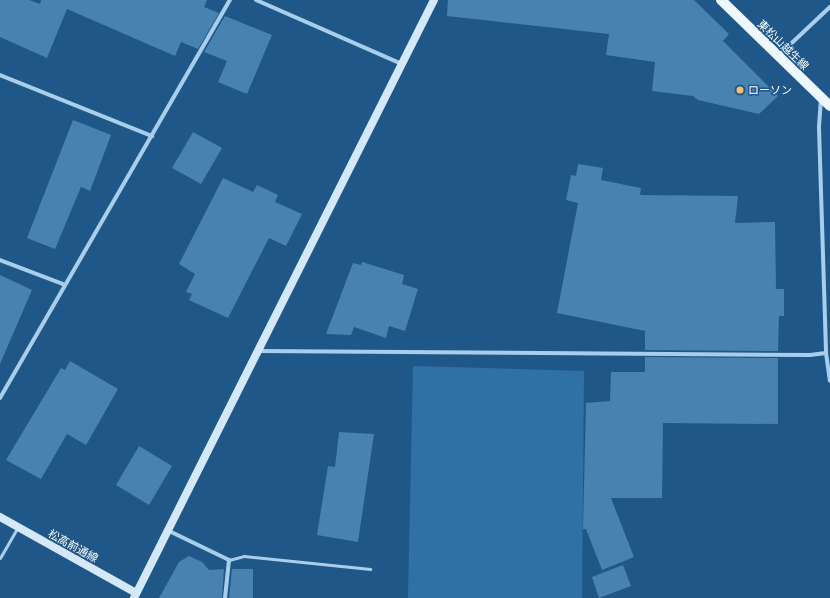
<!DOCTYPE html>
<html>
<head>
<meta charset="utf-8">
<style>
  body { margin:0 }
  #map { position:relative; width:830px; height:598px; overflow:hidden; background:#1f5888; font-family:"Public Sans","Noto Sans JP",sans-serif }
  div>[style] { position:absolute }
  .green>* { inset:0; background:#2f71a4 }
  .building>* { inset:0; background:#4782b1 }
  .lane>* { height:3px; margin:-1.5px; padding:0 1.5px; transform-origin:1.5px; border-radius:1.5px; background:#a9ceeb }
  .street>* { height:4px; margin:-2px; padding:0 2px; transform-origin:2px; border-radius:2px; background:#a9ceeb }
  .secondary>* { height:8px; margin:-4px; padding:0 4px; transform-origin:4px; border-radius:4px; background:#d5e8f8 }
  .primary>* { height:10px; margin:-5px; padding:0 5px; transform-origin:5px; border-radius:5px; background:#eef6fe }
  .dots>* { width:11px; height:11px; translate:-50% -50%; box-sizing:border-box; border:2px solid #1f5888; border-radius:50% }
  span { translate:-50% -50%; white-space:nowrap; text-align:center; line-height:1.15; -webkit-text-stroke:3px #1f5888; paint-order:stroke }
  .street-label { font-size:11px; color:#fff }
  .poi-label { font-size:11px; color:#fff }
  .left { translate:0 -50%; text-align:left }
</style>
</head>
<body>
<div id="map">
  <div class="green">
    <div style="clip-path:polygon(413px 366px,584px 371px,582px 598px,408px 598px)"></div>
  </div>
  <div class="building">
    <div style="clip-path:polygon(0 0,29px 0,40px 4px,41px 0,207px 0,204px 7px,219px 13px,198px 49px,181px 42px,175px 56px,67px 9px,47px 58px,0 37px)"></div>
    <div style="clip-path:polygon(448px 0,694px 0,729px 34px,723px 41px,778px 96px,759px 114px,698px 100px,693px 96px,652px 91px,655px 62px,606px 55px,609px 34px,447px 16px)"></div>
    <div style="clip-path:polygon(225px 16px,272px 35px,247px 94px,218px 82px,227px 61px,204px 52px)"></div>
    <div style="clip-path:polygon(73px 120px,111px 135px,90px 191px,81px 187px,55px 249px,27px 238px)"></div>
    <div style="clip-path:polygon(193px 132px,222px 148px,201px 184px,172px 168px)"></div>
    <div style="clip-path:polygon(578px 164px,603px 168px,601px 180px,641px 188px,640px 195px,738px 196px,735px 223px,775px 222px,776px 289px,784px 289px,784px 316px,779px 316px,778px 351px,645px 350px,645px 331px,557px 313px,578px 203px,566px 200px,571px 175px,576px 176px)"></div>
    <div style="clip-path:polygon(223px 178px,253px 192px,257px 185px,278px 195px,275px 202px,302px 214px,286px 246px,269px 238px,228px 318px,189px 300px,192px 294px,186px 292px,195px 274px,179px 264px)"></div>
    <div style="clip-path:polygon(362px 262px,404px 275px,402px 284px,418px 289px,405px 331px,389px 326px,386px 338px,354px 327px,351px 335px,326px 334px,353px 263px,361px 265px)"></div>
    <div style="clip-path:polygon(0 275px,32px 290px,0 364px)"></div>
    <div style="clip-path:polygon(645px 357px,778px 358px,778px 424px,663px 423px,662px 498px,611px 498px,634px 557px,602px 570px,586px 529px,583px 529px,586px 403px,610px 401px,611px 372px,645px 372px)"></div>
    <div style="clip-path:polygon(70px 361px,118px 389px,86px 445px,67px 434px,41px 479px,6px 460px,61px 368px,65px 370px)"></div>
    <div style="clip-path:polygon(339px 432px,374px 434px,358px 542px,317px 535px,328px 466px,335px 467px)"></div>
    <div style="clip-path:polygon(139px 446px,172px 466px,149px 505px,116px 485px)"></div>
    <div style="clip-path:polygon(189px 556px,202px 562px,209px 570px,224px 569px,222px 598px,159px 598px,179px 562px)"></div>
    <div style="clip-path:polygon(623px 565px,631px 586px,599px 598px,592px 577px)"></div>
    <div style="clip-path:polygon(232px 569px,253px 569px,253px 598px,229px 598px)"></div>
  </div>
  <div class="lane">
    <div style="left:0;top:558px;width:34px;rotate:-60deg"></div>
    <div style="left:229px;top:560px;width:16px;rotate:-15deg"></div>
    <div style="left:244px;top:556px;width:127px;rotate:5.9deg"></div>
  </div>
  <div class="street">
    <div style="left:256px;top:0;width:159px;rotate:23.7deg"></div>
    <div style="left:779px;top:55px;width:70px;rotate:-43.3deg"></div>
    <div style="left:0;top:75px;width:164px;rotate:21.9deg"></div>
    <div style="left:821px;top:98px;width:30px;rotate:94deg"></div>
    <div style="left:819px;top:128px;width:225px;rotate:88.2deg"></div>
    <div style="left:826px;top:353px;width:28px;rotate:82deg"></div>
    <div style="left:0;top:260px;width:67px;rotate:20.9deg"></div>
    <div style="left:258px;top:351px;width:552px;rotate:0.42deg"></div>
    <div style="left:810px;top:355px;width:16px;rotate:-7deg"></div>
    <div style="left:0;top:398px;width:460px;rotate:-60deg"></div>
    <div style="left:167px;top:530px;width:69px;rotate:25.8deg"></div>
    <div style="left:229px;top:560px;width:38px;rotate:96deg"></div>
  </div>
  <div class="secondary">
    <div style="left:0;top:517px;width:156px;rotate:29.2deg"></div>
    <div style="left:134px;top:598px;width:669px;rotate:-63.36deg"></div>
  </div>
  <div class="primary">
    <div style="left:721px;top:0;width:152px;rotate:44.2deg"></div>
  </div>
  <div class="dots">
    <div style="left:740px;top:90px;background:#f9c069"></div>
  </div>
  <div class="street-label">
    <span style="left:783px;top:45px;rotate:44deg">東松山越生線</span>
    <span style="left:73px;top:546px;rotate:29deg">松高前通線</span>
  </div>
  <div class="poi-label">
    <span class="left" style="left:748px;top:90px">ローソン</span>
  </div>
</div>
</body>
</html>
